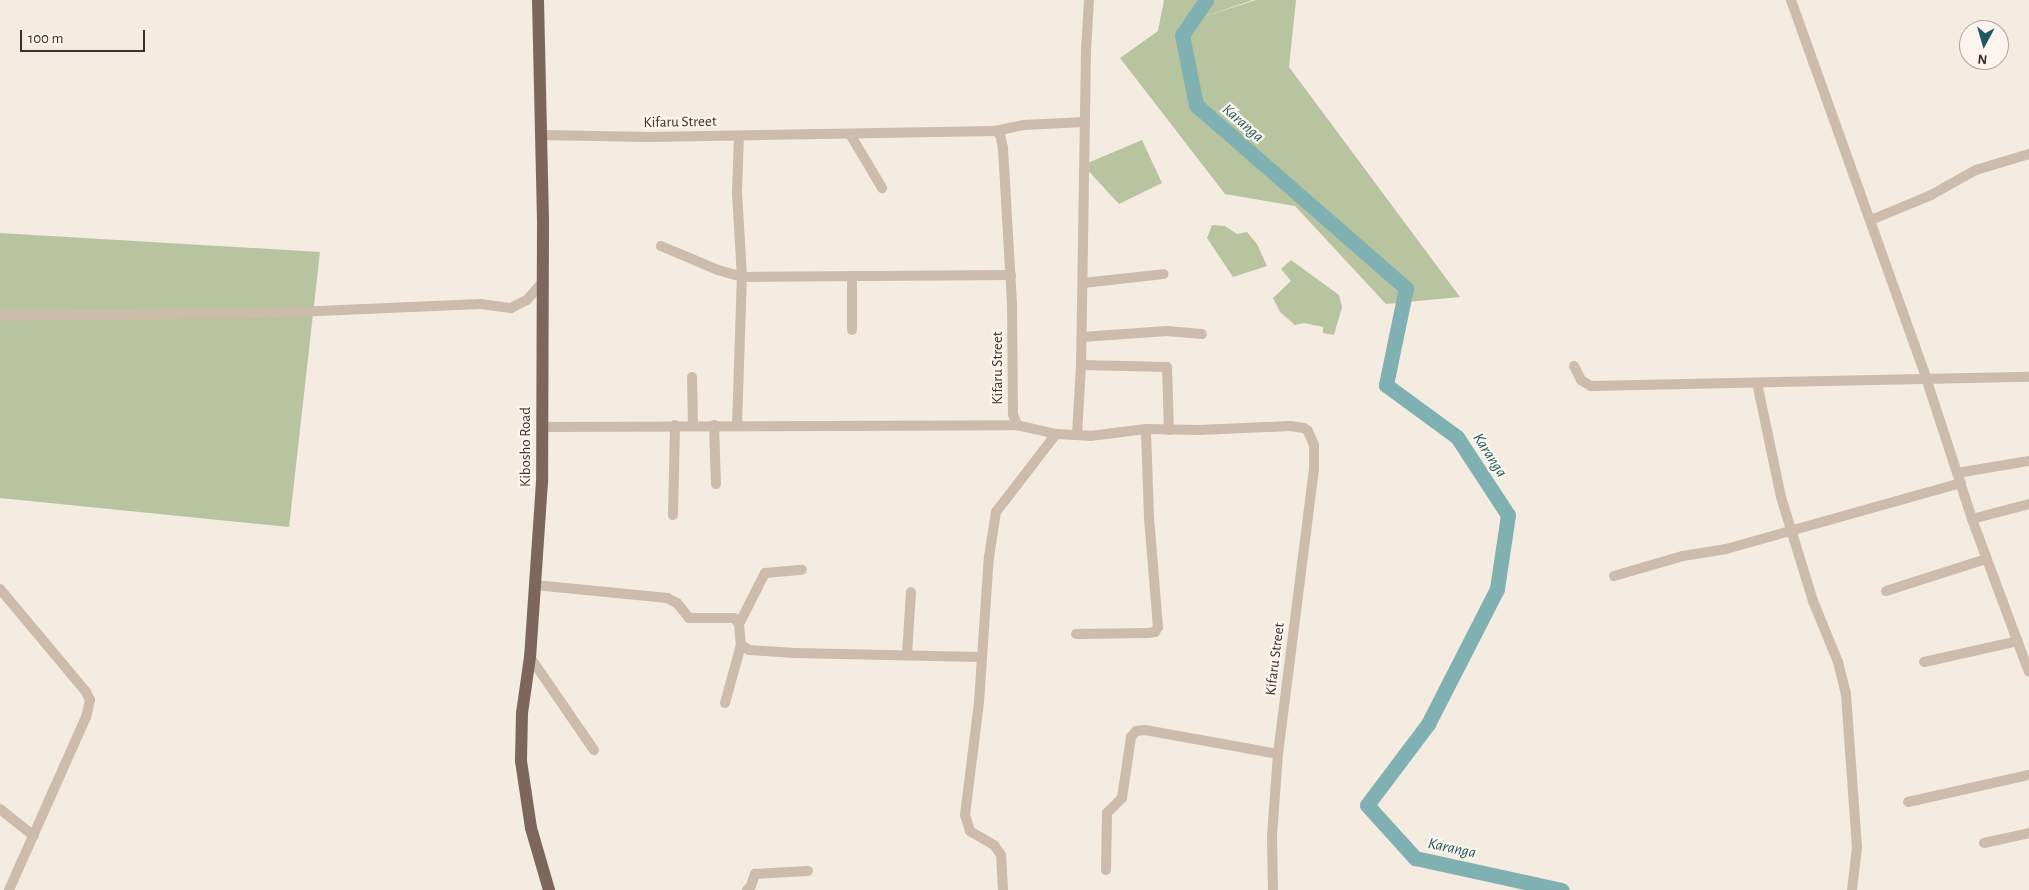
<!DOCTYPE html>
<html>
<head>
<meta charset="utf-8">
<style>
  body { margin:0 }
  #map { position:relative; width:2029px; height:890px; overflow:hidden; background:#f4ebe1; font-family:"Alegreya Sans",sans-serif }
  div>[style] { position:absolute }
  .green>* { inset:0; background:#b8c4a0 }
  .river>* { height:15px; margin:-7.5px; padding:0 7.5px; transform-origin:7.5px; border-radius:7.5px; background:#7fb0b2 }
  .minor>* { height:10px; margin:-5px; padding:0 5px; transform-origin:5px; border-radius:5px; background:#cdbbac }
  .major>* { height:12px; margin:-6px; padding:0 6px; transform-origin:6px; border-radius:6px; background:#7d675c }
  span { translate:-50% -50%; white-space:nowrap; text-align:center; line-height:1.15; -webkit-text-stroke:4.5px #fbf5ee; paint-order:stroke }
  .street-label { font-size:15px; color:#3b302b }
  .water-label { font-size:16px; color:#1f5a5e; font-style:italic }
  .north { position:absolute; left:1959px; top:20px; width:50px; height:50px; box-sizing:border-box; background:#fbf5ee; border:1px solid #aea6a0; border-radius:50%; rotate:186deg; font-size:14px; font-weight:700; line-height:20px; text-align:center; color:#3b302b }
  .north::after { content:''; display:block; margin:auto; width:18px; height:22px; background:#1f5a5e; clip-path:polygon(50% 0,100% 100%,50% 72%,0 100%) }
  .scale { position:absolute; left:20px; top:30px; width:125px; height:22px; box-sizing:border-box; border:2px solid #3b302b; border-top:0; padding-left:6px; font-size:15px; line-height:18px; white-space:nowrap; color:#3b302b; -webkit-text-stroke:4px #fbf5ee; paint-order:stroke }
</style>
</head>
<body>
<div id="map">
  <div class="green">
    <div style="clip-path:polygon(1164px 0,1253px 0,1197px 19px,1256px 0,1296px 0,1289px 67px,1460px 297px,1386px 304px,1295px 206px,1225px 194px,1120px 58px,1158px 31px)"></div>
    <div style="clip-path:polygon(1142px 140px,1162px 183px,1119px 204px,1083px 165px)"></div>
    <div style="clip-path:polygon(1212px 225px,1225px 226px,1237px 234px,1247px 232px,1257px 244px,1267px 266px,1233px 277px,1207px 238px)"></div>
    <div style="clip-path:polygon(0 233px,320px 252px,289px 527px,0 498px)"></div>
    <div style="clip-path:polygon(1291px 260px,1339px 295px,1342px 307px,1334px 335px,1323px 333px,1323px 327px,1304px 323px,1295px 325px,1280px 312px,1273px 298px,1291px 281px,1281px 269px)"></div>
  </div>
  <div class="river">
    <div style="left:1206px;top:0;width:42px;rotate:124.4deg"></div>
    <div style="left:1182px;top:35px;width:71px;rotate:78.7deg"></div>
    <div style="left:1196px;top:105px;width:279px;rotate:41.1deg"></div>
    <div style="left:1406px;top:288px;width:99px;rotate:101.7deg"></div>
    <div style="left:1386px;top:385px;width:88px;rotate:36.2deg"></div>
    <div style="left:1457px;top:437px;width:93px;rotate:56.8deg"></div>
    <div style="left:1508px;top:515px;width:75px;rotate:98.5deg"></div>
    <div style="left:1497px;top:589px;width:152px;rotate:117.1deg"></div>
    <div style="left:1428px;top:724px;width:101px;rotate:127deg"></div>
    <div style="left:1367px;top:805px;width:72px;rotate:47.8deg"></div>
    <div style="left:1415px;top:858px;width:150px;rotate:12.3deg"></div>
  </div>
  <div class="minor">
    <div style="left:1089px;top:0;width:50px;rotate:93.4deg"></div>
    <div style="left:1086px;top:50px;width:315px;rotate:90.9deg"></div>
    <div style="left:1081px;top:365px;width:86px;rotate:1.3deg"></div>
    <div style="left:1167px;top:367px;width:63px;rotate:88.2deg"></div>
    <div style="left:1791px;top:0;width:401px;rotate:70.3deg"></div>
    <div style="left:1926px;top:378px;width:148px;rotate:71.9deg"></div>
    <div style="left:1972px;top:519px;width:163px;rotate:69.6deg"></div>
    <div style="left:995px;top:131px;width:29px;rotate:-12deg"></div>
    <div style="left:1023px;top:125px;width:62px;rotate:-2.8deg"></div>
    <div style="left:850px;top:134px;width:63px;rotate:59.3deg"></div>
    <div style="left:541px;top:135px;width:109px;rotate:1.1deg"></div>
    <div style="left:650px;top:137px;width:345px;rotate:-1deg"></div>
    <div style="left:995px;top:131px;width:6px;rotate:31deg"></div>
    <div style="left:1000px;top:134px;width:14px;rotate:78deg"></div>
    <div style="left:1003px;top:148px;width:158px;rotate:86.7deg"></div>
    <div style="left:1012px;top:306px;width:108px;rotate:89.5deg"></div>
    <div style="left:1013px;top:414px;width:12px;rotate:70deg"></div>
    <div style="left:1017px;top:425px;width:40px;rotate:13deg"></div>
    <div style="left:1056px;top:434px;width:34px;rotate:3deg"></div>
    <div style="left:1090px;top:436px;width:56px;rotate:-7.1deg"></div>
    <div style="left:1146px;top:429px;width:53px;rotate:1.1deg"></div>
    <div style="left:1199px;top:430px;width:91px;rotate:-2.5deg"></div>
    <div style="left:1290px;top:426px;width:14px;rotate:8deg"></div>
    <div style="left:1304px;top:428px;width:5px;rotate:37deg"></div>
    <div style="left:1308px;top:431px;width:15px;rotate:67deg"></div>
    <div style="left:1314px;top:445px;width:24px;rotate:90deg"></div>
    <div style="left:1314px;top:469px;width:287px;rotate:97.2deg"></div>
    <div style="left:1278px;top:754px;width:81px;rotate:94.2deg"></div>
    <div style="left:1272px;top:835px;width:55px;rotate:89deg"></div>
    <div style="left:1871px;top:220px;width:65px;rotate:-22.6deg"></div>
    <div style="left:1931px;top:195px;width:51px;rotate:-29.1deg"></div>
    <div style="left:1976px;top:170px;width:55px;rotate:-16.8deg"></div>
    <div style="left:661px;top:246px;width:62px;rotate:22.8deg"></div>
    <div style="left:718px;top:270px;width:25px;rotate:16deg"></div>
    <div style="left:742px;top:277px;width:269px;rotate:-0.4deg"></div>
    <div style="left:852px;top:276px;width:54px;rotate:90deg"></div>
    <div style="left:1083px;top:283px;width:81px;rotate:-6.3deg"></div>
    <div style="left:0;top:316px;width:272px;rotate:-0.6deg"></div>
    <div style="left:272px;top:313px;width:209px;rotate:-2.5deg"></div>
    <div style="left:481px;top:304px;width:30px;rotate:8deg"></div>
    <div style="left:511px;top:308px;width:18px;rotate:-27deg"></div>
    <div style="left:527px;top:300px;width:23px;rotate:-49deg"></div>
    <div style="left:1082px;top:337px;width:85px;rotate:-4deg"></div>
    <div style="left:1167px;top:331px;width:35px;rotate:5deg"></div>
    <div style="left:1574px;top:366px;width:16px;rotate:63deg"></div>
    <div style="left:1581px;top:380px;width:12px;rotate:31deg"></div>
    <div style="left:1591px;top:386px;width:438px;rotate:-1.2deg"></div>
    <div style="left:692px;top:377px;width:48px;rotate:88.8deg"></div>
    <div style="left:1757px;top:383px;width:116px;rotate:78.1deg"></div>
    <div style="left:1781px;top:497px;width:109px;rotate:72.9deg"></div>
    <div style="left:1813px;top:601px;width:66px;rotate:67.7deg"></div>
    <div style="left:1838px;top:662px;width:33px;rotate:76deg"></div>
    <div style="left:1846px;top:694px;width:153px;rotate:85.9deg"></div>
    <div style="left:1857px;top:847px;width:43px;rotate:96.6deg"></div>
    <div style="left:714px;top:425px;width:59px;rotate:88.1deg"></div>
    <div style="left:737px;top:425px;width:148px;rotate:-88.1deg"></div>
    <div style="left:742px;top:277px;width:85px;rotate:-93.4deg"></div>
    <div style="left:737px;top:192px;width:56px;rotate:-88deg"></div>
    <div style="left:543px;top:427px;width:474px;rotate:-0.2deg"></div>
    <div style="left:1077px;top:435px;width:70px;rotate:-86.7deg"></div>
    <div style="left:1957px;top:473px;width:73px;rotate:-9.5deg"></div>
    <div style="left:673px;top:515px;width:90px;rotate:-88.7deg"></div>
    <div style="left:1972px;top:519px;width:59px;rotate:-14.7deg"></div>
    <div style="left:1614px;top:576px;width:72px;rotate:-16.2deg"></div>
    <div style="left:1683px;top:556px;width:44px;rotate:-9.2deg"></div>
    <div style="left:1726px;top:549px;width:244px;rotate:-15.7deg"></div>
    <div style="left:535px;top:585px;width:133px;rotate:5.6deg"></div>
    <div style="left:667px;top:598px;width:11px;rotate:27deg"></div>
    <div style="left:677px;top:603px;width:19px;rotate:51deg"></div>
    <div style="left:689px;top:618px;width:45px"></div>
    <div style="left:734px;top:618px;width:8px;rotate:50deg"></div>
    <div style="left:739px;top:624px;width:21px;rotate:85deg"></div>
    <div style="left:741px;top:645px;width:9px;rotate:32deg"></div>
    <div style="left:749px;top:650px;width:45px;rotate:3.8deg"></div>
    <div style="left:794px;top:653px;width:186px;rotate:1.2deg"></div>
    <div style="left:0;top:589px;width:134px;rotate:50.1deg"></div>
    <div style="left:86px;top:692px;width:9px;rotate:63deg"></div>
    <div style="left:90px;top:700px;width:17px;rotate:103deg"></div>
    <div style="left:86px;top:717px;width:189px;rotate:114deg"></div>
    <div style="left:1886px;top:591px;width:105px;rotate:-17.7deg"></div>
    <div style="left:739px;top:624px;width:57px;rotate:-63deg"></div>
    <div style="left:765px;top:573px;width:37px;rotate:-5deg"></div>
    <div style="left:1076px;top:634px;width:72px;rotate:-0.8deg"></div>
    <div style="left:1148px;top:633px;width:7px;rotate:-8deg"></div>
    <div style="left:1155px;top:632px;width:6px;rotate:-59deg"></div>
    <div style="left:1158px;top:627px;width:110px;rotate:-94.7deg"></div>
    <div style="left:1149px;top:517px;width:88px;rotate:-92deg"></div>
    <div style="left:907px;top:654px;width:62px;rotate:-86.3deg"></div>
    <div style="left:530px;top:657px;width:113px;rotate:55.5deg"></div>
    <div style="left:1924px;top:662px;width:96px;rotate:-12.6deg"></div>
    <div style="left:725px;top:703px;width:60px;rotate:-74.6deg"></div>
    <div style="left:1908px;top:802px;width:124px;rotate:-12.6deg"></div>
    <div style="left:0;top:809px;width:43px;rotate:38.5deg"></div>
    <div style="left:1984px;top:843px;width:46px;rotate:-12.5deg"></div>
    <div style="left:1106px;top:870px;width:57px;rotate:-89deg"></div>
    <div style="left:1107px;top:813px;width:21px;rotate:-45deg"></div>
    <div style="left:1122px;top:798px;width:62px;rotate:-81.6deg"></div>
    <div style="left:1131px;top:737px;width:8px;rotate:-50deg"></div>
    <div style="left:1136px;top:731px;width:9px;rotate:-6deg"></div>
    <div style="left:1145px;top:730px;width:135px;rotate:10.2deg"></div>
    <div style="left:747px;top:890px;width:6px;rotate:-45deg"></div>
    <div style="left:751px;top:886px;width:13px;rotate:-72deg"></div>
    <div style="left:755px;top:874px;width:53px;rotate:-3.2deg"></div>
    <div style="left:1003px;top:890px;width:35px;rotate:-93deg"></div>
    <div style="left:1001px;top:855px;width:12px;rotate:-125deg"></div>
    <div style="left:994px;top:845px;width:28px;rotate:-150deg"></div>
    <div style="left:970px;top:831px;width:17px;rotate:-107deg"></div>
    <div style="left:965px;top:815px;width:114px;rotate:-82.9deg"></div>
    <div style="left:979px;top:702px;width:145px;rotate:-86.1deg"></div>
    <div style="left:989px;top:557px;width:46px;rotate:-81.2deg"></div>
    <div style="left:996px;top:512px;width:98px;rotate:-52.4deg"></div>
  </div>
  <div class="major">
    <div style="left:538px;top:0;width:221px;rotate:88.7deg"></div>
    <div style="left:543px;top:221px;width:261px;rotate:90.2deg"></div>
    <div style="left:542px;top:482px;width:175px;rotate:93.9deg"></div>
    <div style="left:530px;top:657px;width:57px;rotate:98.1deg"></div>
    <div style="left:522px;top:713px;width:48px;rotate:91.2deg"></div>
    <div style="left:521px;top:761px;width:68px;rotate:81.5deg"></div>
    <div style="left:531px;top:828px;width:65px;rotate:73.8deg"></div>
  </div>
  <div class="street-label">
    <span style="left:680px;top:122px;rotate:-1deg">Kifaru Street</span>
    <span style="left:998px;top:368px;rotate:-90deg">Kifaru Street</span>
    <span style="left:526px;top:447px;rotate:-90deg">Kibosho Road</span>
    <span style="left:1275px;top:659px;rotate:-83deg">Kifaru Street</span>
  </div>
  <div class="water-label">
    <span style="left:1243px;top:123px;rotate:41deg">Karanga</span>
    <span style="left:1490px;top:455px;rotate:57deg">Karanga</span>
    <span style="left:1452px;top:848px;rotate:12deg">Karanga</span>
  </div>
  <div class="north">N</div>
  <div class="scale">100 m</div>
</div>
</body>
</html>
